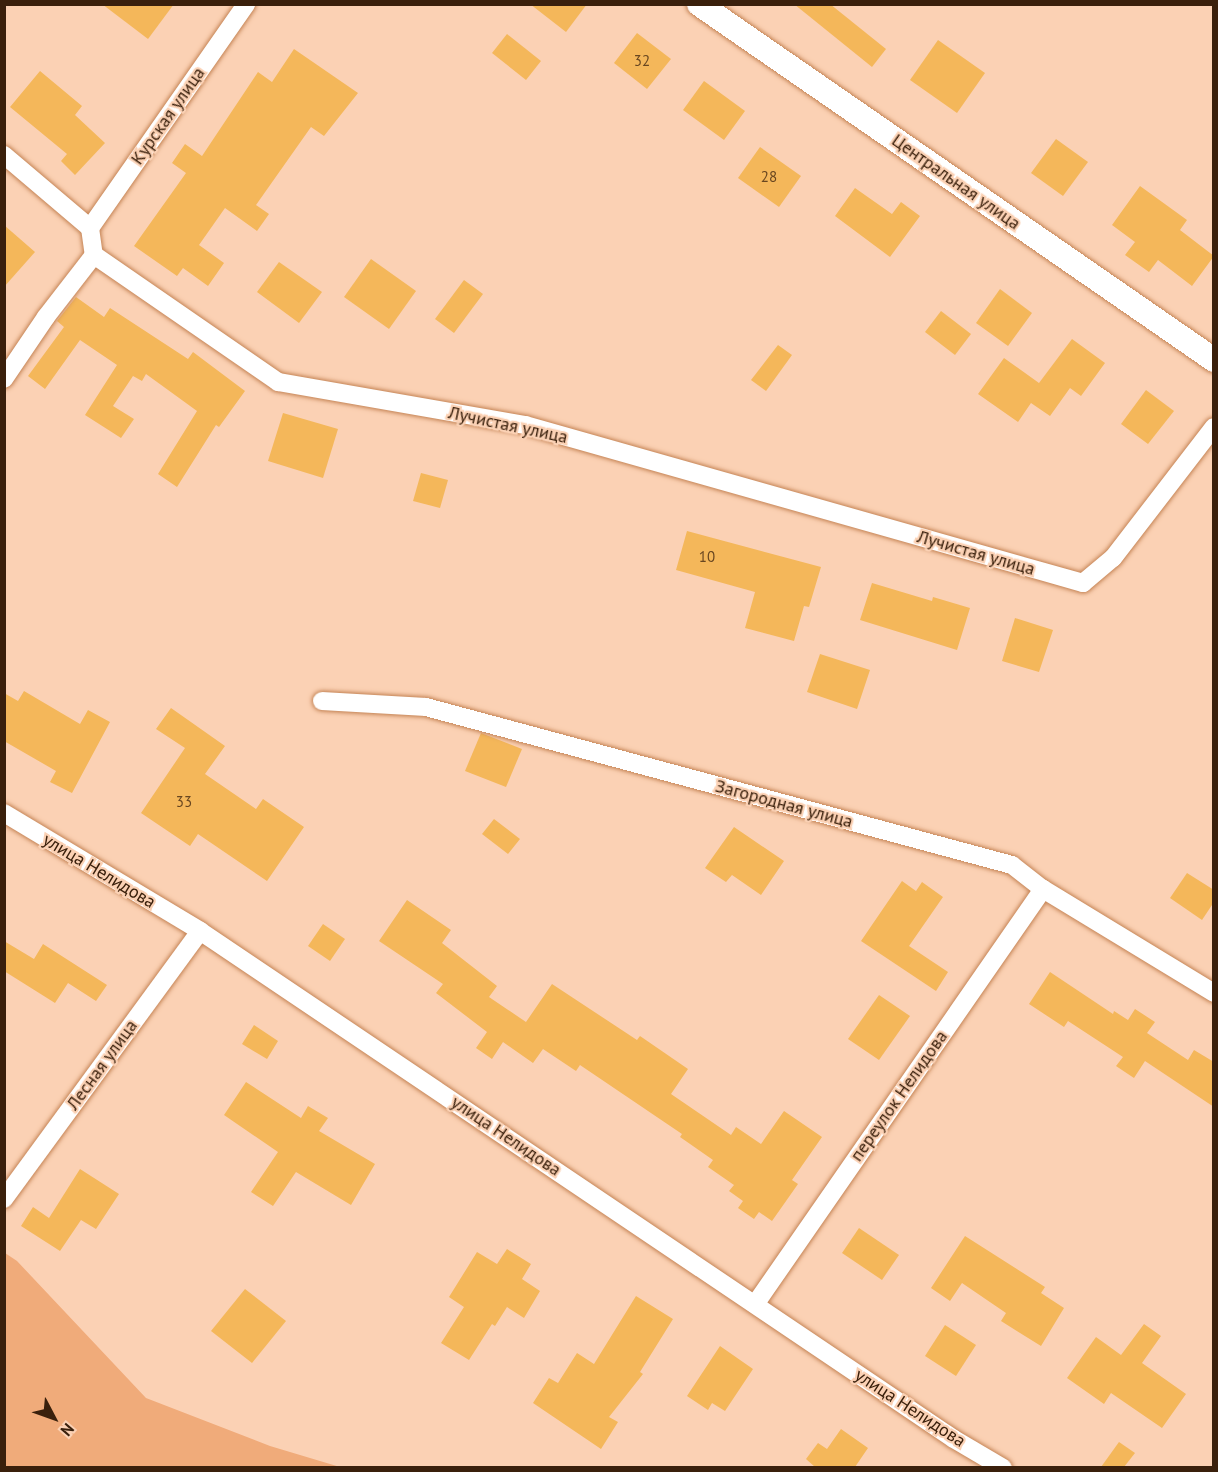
<!DOCTYPE html>
<html>
<head>
<meta charset="utf-8">
<style>
  body { margin:0 }
  #map { position:relative; width:1218px; height:1472px; overflow:hidden; background:#fbd1b4; font-family:"PT Sans",sans-serif }
  div>[style] { position:absolute }
  .green>* { inset:0; background:#f0ab7a }
  .building>* { inset:0; background:#f4b75a }
  .roads { filter:drop-shadow(0 0 2px #c58455) drop-shadow(0 0 2px #c58455) }
  .minor>* { height:18px; margin:-9px; padding:0 9px; transform-origin:9px; border-radius:9px; background:#fff }
  .tertiary>* { height:24px; margin:-12px; padding:0 12px; transform-origin:12px; border-radius:12px; background:#fff }
  span { translate:-50% -50%; white-space:nowrap; text-align:center; line-height:1.15; -webkit-text-stroke:4.5px #fbd1b4; paint-order:stroke }
  .number-label { font-size:15px; color:#684620 }
  .number-label span { -webkit-text-stroke-width:0 }
  .street-label { font-size:18px; color:#3a200c }
  .frame { position:absolute; inset:0; border:6px solid #3a200c; pointer-events:none }
  .north { position:absolute; left:24px; top:1388px; width:60px; height:60px; -webkit-text-stroke:4px #fbd1b4; paint-order:stroke; rotate:131deg; font-size:16px; font-weight:700; line-height:24px; text-align:center; color:#3a200c }
  .north::after { content:''; display:block; margin:auto; width:21px; height:27px; background:#3a200c; clip-path:polygon(50% 0,100% 100%,50% 72%,0 100%) }
</style>
</head>
<body>
<div id="map">
  <div class="green">
    <div style="clip-path:polygon(5px 1253px,17px 1261px,146px 1398px,270px 1446px,340px 1467px,5px 1467px)"></div>
  </div>
  <div class="building">
    <div style="clip-path:polygon(102px 4px,174px 4px,148px 39px)"></div>
    <div style="clip-path:polygon(530px 4px,587px 4px,566px 32px)"></div>
    <div style="clip-path:polygon(794px 4px,830px 4px,886px 49px,872px 67px)"></div>
    <div style="clip-path:polygon(637px 33px,671px 59px,647px 89px,614px 63px)"></div>
    <div style="clip-path:polygon(507px 34px,541px 61px,526px 80px,492px 53px)"></div>
    <div style="clip-path:polygon(938px 40px,985px 73px,957px 113px,910px 80px)"></div>
    <div style="clip-path:polygon(294px 49px,358px 93px,324px 136px,311px 127px,256px 205px,269px 214px,257px 231px,225px 208px,199px 245px,224px 263px,208px 286px,183px 268px,177px 276px,134px 246px,186px 173px,172px 163px,185px 144px,202px 156px,258px 72px,272px 82px)"></div>
    <div style="clip-path:polygon(40px 71px,82px 106px,75px 115px,105px 143px,75px 175px,61px 161px,67px 154px,10px 107px)"></div>
    <div style="clip-path:polygon(704px 81px,745px 111px,724px 140px,683px 110px)"></div>
    <div style="clip-path:polygon(1056px 139px,1088px 162px,1063px 196px,1031px 173px)"></div>
    <div style="clip-path:polygon(760px 147px,801px 176px,779px 207px,738px 178px)"></div>
    <div style="clip-path:polygon(1140px 186px,1187px 220px,1180px 230px,1214px 256px,1192px 286px,1158px 260px,1149px 272px,1125px 255px,1135px 242px,1112px 225px)"></div>
    <div style="clip-path:polygon(855px 188px,892px 214px,901px 202px,920px 216px,890px 257px,835px 216px)"></div>
    <div style="clip-path:polygon(4px 225px,35px 252px,4px 287px)"></div>
    <div style="clip-path:polygon(371px 259px,416px 291px,389px 329px,344px 297px)"></div>
    <div style="clip-path:polygon(279px 262px,322px 292px,299px 323px,257px 292px)"></div>
    <div style="clip-path:polygon(464px 280px,483px 294px,454px 333px,435px 319px)"></div>
    <div style="clip-path:polygon(1000px 289px,1032px 313px,1008px 346px,976px 323px)"></div>
    <div style="clip-path:polygon(76px 297px,104px 317px,110px 308px,188px 359px,193px 352px,245px 391px,219px 427px,216px 425px,177px 487px,158px 474px,197px 411px,146px 374px,142px 381px,133px 376px,113px 406px,134px 419px,121px 438px,85px 415px,117px 365px,80px 340px,45px 389px,28px 376px,64px 327px,57px 321px)"></div>
    <div style="clip-path:polygon(941px 311px,971px 334px,955px 355px,925px 332px)"></div>
    <div style="clip-path:polygon(1072px 339px,1105px 363px,1081px 396px,1070px 388px,1050px 416px,1031px 403px,1018px 422px,978px 394px,1004px 358px,1039px 383px)"></div>
    <div style="clip-path:polygon(778px 345px,792px 355px,766px 391px,751px 380px)"></div>
    <div style="clip-path:polygon(1146px 390px,1174px 411px,1148px 444px,1121px 424px)"></div>
    <div style="clip-path:polygon(283px 413px,338px 429px,323px 478px,268px 461px)"></div>
    <div style="clip-path:polygon(421px 473px,448px 480px,440px 508px,413px 501px)"></div>
    <div style="clip-path:polygon(687px 531px,821px 567px,809px 607px,804px 606px,794px 641px,745px 628px,755px 592px,676px 570px)"></div>
    <div style="clip-path:polygon(872px 583px,932px 601px,933px 597px,970px 608px,957px 650px,860px 620px)"></div>
    <div style="clip-path:polygon(1015px 618px,1053px 630px,1039px 672px,1002px 661px)"></div>
    <div style="clip-path:polygon(820px 654px,870px 670px,857px 709px,807px 692px)"></div>
    <div style="clip-path:polygon(24px 691px,80px 724px,88px 710px,110px 722px,72px 793px,50px 782px,56px 771px,4px 741px,4px 693px,18px 701px)"></div>
    <div style="clip-path:polygon(171px 708px,225px 746px,205px 774px,256px 809px,263px 799px,304px 827px,267px 881px,198px 834px,190px 846px,141px 813px,185px 748px,156px 729px)"></div>
    <div style="clip-path:polygon(481px 733px,522px 749px,506px 787px,465px 771px)"></div>
    <div style="clip-path:polygon(494px 819px,520px 839px,508px 854px,482px 834px)"></div>
    <div style="clip-path:polygon(734px 827px,784px 861px,761px 895px,732px 875px,726px 882px,705px 868px)"></div>
    <div style="clip-path:polygon(1187px 873px,1214px 890px,1214px 902px,1202px 920px,1170px 898px)"></div>
    <div style="clip-path:polygon(902px 881px,916px 891px,922px 882px,943px 897px,909px 946px,948px 972px,936px 991px,861px 941px)"></div>
    <div style="clip-path:polygon(407px 900px,451px 930px,442px 943px,497px 986px,489px 997px,526px 1022px,552px 984px,637px 1040px,640px 1036px,688px 1069px,671px 1094px,731px 1135px,736px 1127px,761px 1144px,784px 1111px,822px 1137px,792px 1180px,798px 1184px,772px 1221px,759px 1212px,754px 1219px,738px 1208px,743px 1201px,729px 1191px,734px 1185px,708px 1167px,713px 1160px,680px 1137px,682px 1134px,580px 1065px,576px 1071px,543px 1049px,533px 1063px,503px 1042px,492px 1059px,476px 1048px,487px 1032px,436px 993px,443px 984px,379px 941px)"></div>
    <div style="clip-path:polygon(323px 924px,345px 939px,330px 961px,308px 946px)"></div>
    <div style="clip-path:polygon(4px 941px,34px 959px,43px 944px,107px 985px,96px 1001px,68px 983px,55px 1003px,4px 971px)"></div>
    <div style="clip-path:polygon(1050px 972px,1113px 1014px,1114px 1011px,1128px 1020px,1135px 1009px,1155px 1022px,1147px 1033px,1188px 1060px,1194px 1050px,1214px 1062px,1214px 1107px,1145px 1061px,1134px 1078px,1116px 1066px,1123px 1057px,1068px 1021px,1064px 1027px,1029px 1004px)"></div>
    <div style="clip-path:polygon(879px 995px,910px 1016px,879px 1060px,848px 1039px)"></div>
    <div style="clip-path:polygon(254px 1025px,278px 1041px,267px 1059px,242px 1044px)"></div>
    <div style="clip-path:polygon(246px 1082px,301px 1118px,308px 1106px,328px 1118px,319px 1131px,375px 1164px,351px 1205px,296px 1172px,273px 1206px,251px 1192px,278px 1152px,224px 1115px)"></div>
    <div style="clip-path:polygon(80px 1169px,119px 1194px,96px 1229px,81px 1220px,60px 1251px,21px 1226px,33px 1207px,49px 1218px)"></div>
    <div style="clip-path:polygon(859px 1228px,899px 1255px,882px 1280px,842px 1253px)"></div>
    <div style="clip-path:polygon(965px 1236px,1045px 1287px,1041px 1293px,1064px 1308px,1041px 1346px,1001px 1321px,1006px 1313px,962px 1283px,950px 1301px,931px 1288px)"></div>
    <div style="clip-path:polygon(507px 1249px,531px 1264px,522px 1279px,540px 1291px,524px 1318px,507px 1307px,495px 1326px,492px 1324px,469px 1360px,441px 1343px,464px 1307px,449px 1297px,477px 1252px,497px 1264px)"></div>
    <div style="clip-path:polygon(245px 1289px,286px 1321px,252px 1363px,211px 1331px)"></div>
    <div style="clip-path:polygon(636px 1296px,673px 1319px,640px 1372px,643px 1374px,609px 1417px,618px 1422px,601px 1449px,533px 1403px,549px 1378px,558px 1383px,577px 1353px,594px 1364px)"></div>
    <div style="clip-path:polygon(1144px 1324px,1161px 1336px,1142px 1363px,1186px 1394px,1162px 1428px,1111px 1393px,1104px 1404px,1067px 1378px,1096px 1337px,1121px 1355px)"></div>
    <div style="clip-path:polygon(945px 1325px,976px 1345px,956px 1376px,925px 1356px)"></div>
    <div style="clip-path:polygon(720px 1346px,753px 1369px,725px 1411px,712px 1403px,708px 1410px,687px 1396px)"></div>
    <div style="clip-path:polygon(841px 1429px,868px 1448px,855px 1467px,815px 1467px,806px 1459px,818px 1443px,827px 1449px)"></div>
    <div style="clip-path:polygon(1119px 1442px,1135px 1453px,1124px 1467px,1101px 1467px)"></div>
  </div>
  <div class="roads">
    <div class="minor">
      <div style="left:4px;top:155px;width:113px;rotate:40.3deg"></div>
      <div style="left:90px;top:228px;width:27px;rotate:82deg"></div>
      <div style="left:94px;top:255px;width:224px;rotate:34.6deg"></div>
      <div style="left:278px;top:382px;width:251px;rotate:9.9deg"></div>
      <div style="left:525px;top:425px;width:580px;rotate:15.81deg"></div>
      <div style="left:1083px;top:583px;width:39px;rotate:-40deg"></div>
      <div style="left:1113px;top:558px;width:165px;rotate:-52.4deg"></div>
      <div style="left:90px;top:228px;width:273px;rotate:-55.1deg"></div>
      <div style="left:4px;top:379px;width:75px;rotate:-55.9deg"></div>
      <div style="left:46px;top:317px;width:78px;rotate:-52.3deg"></div>
      <div style="left:322px;top:701px;width:104px;rotate:3.3deg"></div>
      <div style="left:426px;top:707px;width:607px;rotate:15.09deg"></div>
      <div style="left:1012px;top:865px;width:39px;rotate:38deg"></div>
      <div style="left:1043px;top:889px;width:200px;rotate:31.3deg"></div>
      <div style="left:4px;top:813px;width:229px;rotate:31deg"></div>
      <div style="left:200px;top:931px;width:909px;rotate:33.97deg"></div>
      <div style="left:954px;top:1439px;width:57px;rotate:30.6deg"></div>
      <div style="left:4px;top:1199px;width:332px;rotate:-53.8deg"></div>
      <div style="left:756px;top:1303px;width:504px;rotate:-55.27deg"></div>
    </div>
    <div class="tertiary">
      <div style="left:699px;top:4px;width:626px;rotate:34.65deg"></div>
    </div>
  </div>
  <div class="number-label">
    <span style="left:642px;top:61px">32</span>
    <span style="left:769px;top:177px">28</span>
    <span style="left:707px;top:557px">10</span>
    <span style="left:184px;top:802px">33</span>
  </div>
  <div class="street-label">
    <span style="left:168px;top:116px;rotate:-55deg">Курская улица</span>
    <span style="left:956px;top:182px;rotate:35deg">Центральная улица</span>
    <span style="left:508px;top:425px;rotate:12deg">Лучистая улица</span>
    <span style="left:976px;top:553px;rotate:16deg">Лучистая улица</span>
    <span style="left:784px;top:804px;rotate:15deg">Загородная улица</span>
    <span style="left:99px;top:871px;rotate:31deg">улица Нелидова</span>
    <span style="left:102px;top:1065px;rotate:-54deg">Лесная улица</span>
    <span style="left:899px;top:1096px;rotate:-55deg">переулок Нелидова</span>
    <span style="left:506px;top:1136px;rotate:34deg">улица Нелидова</span>
    <span style="left:910px;top:1408px;rotate:33deg">улица Нелидова</span>
  </div>
  <div class="frame"></div>
  <div class="north">N</div>
</div>
</body>
</html>
